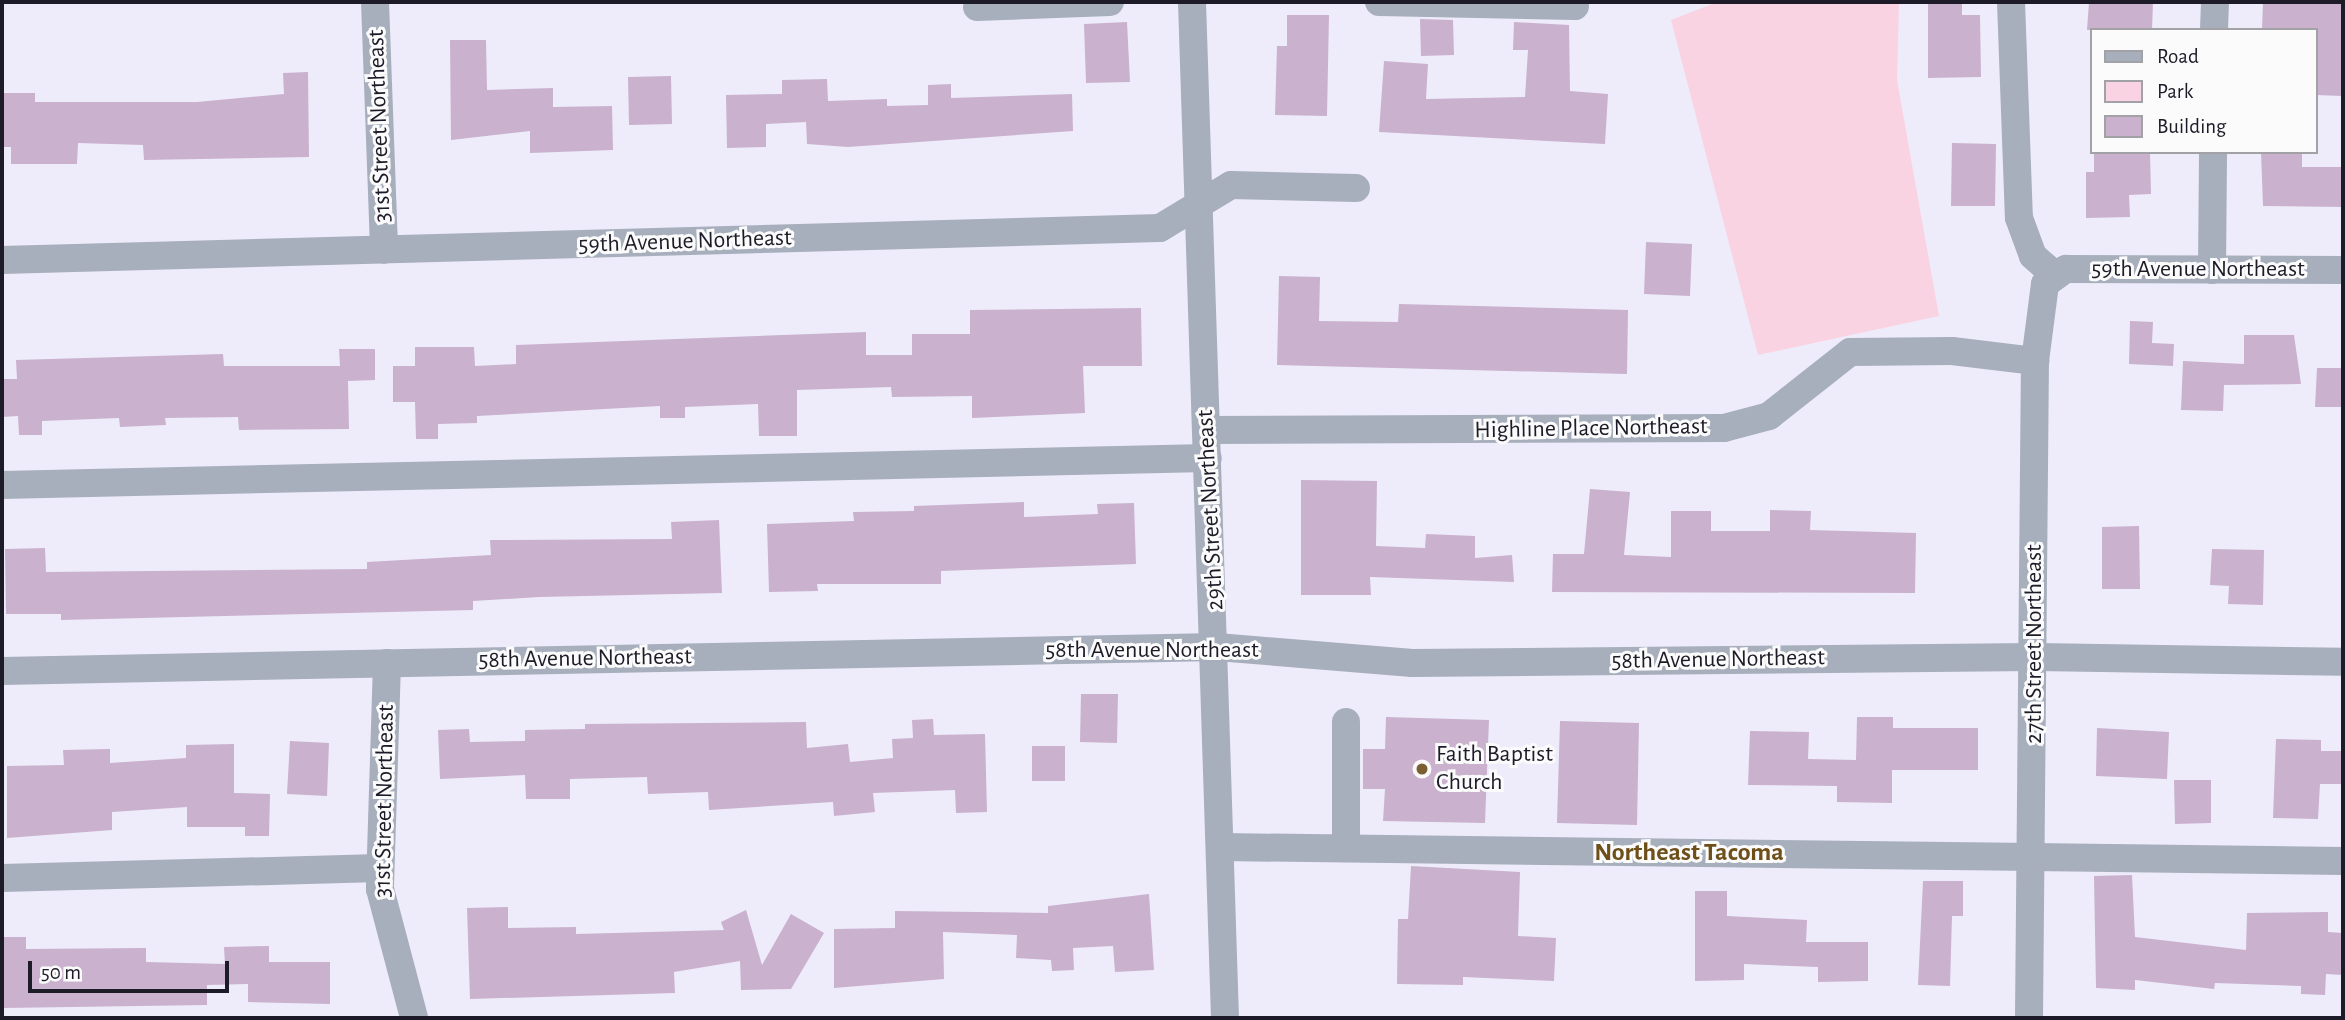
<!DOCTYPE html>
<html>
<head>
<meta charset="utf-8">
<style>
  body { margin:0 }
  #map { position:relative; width:2345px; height:1020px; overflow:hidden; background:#eeecfa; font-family:"Alegreya Sans",sans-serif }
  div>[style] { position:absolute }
  .green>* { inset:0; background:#fad3e3 }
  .building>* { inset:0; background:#cab1cd }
  .minor>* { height:28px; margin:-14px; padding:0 14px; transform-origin:14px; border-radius:14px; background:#a7aebc }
  .dots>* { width:19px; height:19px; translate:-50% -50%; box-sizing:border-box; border:4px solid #fbfbfb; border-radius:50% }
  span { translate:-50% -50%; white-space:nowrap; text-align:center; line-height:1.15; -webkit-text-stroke:6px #fbfbfb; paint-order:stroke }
  .street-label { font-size:24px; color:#1d1b27 }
  .poi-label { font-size:24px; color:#1d1b27 }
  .left { translate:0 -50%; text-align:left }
  .neighbourhood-label { font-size:26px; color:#6e4f1a; font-weight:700 }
  .frame { position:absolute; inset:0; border:4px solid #1d1b27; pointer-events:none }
  .legend { position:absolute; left:2090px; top:28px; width:228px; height:126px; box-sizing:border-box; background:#fbfbfb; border:2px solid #a2a1a6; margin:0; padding:9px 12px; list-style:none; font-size:21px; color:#1d1b27 }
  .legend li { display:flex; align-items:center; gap:14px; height:35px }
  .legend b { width:35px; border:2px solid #a2a1a6 }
  .scale { position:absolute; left:28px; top:961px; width:201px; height:32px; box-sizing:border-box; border:4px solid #1d1b27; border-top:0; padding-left:9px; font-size:21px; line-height:24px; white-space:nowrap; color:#1d1b27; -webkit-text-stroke:5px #fbfbfb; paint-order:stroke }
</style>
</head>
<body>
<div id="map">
  <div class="green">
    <div style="clip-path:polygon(1717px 2px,1899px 2px,1897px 80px,1939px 316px,1758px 355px,1671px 20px)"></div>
  </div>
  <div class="building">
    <div style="clip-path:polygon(1928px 2px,1962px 2px,1962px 15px,1980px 15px,1981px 77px,1928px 78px)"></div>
    <div style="clip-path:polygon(2089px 2px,2153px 2px,2152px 30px,2087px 30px)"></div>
    <div style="clip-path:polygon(2263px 2px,2343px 2px,2343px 96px,2315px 95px,2315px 30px,2262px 30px)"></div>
    <div style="clip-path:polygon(1287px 15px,1329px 15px,1327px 116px,1275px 115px,1277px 46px,1287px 46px)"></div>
    <div style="clip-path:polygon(1420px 19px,1453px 20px,1454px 55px,1421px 56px)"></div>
    <div style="clip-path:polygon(1127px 22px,1130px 82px,1086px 83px,1084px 24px)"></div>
    <div style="clip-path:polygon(1514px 22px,1569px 25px,1570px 91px,1608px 94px,1605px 144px,1379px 132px,1384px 61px,1428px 64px,1426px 99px,1525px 97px,1528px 50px,1513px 50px)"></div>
    <div style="clip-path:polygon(450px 40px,486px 40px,487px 90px,553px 88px,553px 107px,612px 106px,613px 150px,530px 153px,530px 131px,451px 140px)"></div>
    <div style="clip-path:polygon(308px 72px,309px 157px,144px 160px,143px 145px,78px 143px,77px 164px,11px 164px,11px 147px,2px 147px,2px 93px,35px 93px,35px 102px,197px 102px,284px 94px,283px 73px)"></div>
    <div style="clip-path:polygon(671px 76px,672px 124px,629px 125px,628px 77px)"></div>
    <div style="clip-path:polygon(827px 79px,828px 101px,887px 99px,887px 106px,928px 105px,928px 85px,951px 84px,951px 98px,1072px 94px,1073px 131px,848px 147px,807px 144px,806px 122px,766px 124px,766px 147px,727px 148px,726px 95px,782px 94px,782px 80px)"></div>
    <div style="clip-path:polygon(1952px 143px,1996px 144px,1995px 206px,1951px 206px)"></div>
    <div style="clip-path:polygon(2094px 152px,2150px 152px,2151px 194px,2129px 195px,2130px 217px,2086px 218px,2086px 172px,2094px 172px)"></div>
    <div style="clip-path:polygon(2261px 152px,2302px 152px,2302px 167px,2343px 167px,2343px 207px,2263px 206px)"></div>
    <div style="clip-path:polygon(1646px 242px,1692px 244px,1690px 296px,1644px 294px)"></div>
    <div style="clip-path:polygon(1279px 276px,1320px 277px,1319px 321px,1398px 322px,1399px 304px,1628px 310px,1627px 374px,1277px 365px)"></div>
    <div style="clip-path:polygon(1141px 308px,1142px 366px,1083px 366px,1085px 413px,972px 418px,972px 396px,892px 397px,891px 387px,797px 390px,797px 436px,759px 436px,758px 404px,685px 407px,685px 418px,660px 418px,660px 406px,477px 416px,477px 423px,438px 424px,438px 439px,416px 439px,415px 402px,393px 402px,393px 366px,415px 366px,415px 347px,474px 347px,475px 366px,516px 364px,516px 345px,866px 332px,866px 355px,912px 355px,912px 334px,970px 334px,970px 310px)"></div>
    <div style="clip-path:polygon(2130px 321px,2153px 322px,2152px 343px,2174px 344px,2173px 366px,2129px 364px)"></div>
    <div style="clip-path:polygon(2244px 335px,2294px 335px,2301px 384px,2224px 385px,2223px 411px,2181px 410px,2183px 361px,2244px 364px)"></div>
    <div style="clip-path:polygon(339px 349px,375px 349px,375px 380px,348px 381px,349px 429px,239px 430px,238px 417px,165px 418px,166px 425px,120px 427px,119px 418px,42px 421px,42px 435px,19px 435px,18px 416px,2px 417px,2px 379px,17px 379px,16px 360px,223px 354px,224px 366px,340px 366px)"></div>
    <div style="clip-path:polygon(2317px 368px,2343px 368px,2343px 407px,2315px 407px)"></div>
    <div style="clip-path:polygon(1301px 480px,1377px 481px,1376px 546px,1425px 548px,1426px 534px,1475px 536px,1475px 558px,1512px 555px,1514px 582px,1370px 577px,1371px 595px,1301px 595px)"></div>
    <div style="clip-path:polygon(1590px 489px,1630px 492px,1624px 555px,1671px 557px,1671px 511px,1711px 511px,1711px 531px,1770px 531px,1770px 510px,1811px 511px,1810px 530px,1916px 533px,1915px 593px,1552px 592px,1553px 554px,1584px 554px)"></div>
    <div style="clip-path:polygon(1024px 502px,1024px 517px,1098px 514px,1097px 504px,1134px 503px,1136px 564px,941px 571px,941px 584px,817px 584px,818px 591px,769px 592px,767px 524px,854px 521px,853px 512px,914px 511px,914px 506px)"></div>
    <div style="clip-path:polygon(719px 520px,722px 593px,539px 597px,473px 601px,473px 610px,61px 620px,61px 614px,6px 614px,5px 549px,45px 548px,46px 572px,367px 569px,367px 562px,491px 555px,490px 540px,672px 539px,671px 522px)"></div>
    <div style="clip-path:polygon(2139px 526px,2140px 589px,2102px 589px,2102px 527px)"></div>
    <div style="clip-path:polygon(2212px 549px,2264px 550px,2263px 605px,2228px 604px,2229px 586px,2210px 585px)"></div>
    <div style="clip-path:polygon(1081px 694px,1118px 694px,1117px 743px,1080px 742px)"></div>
    <div style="clip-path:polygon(1386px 717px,1489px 720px,1485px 823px,1383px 821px,1385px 789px,1363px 789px,1363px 749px,1385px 749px)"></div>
    <div style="clip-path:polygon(1857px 717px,1893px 717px,1893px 728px,1978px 728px,1978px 770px,1892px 770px,1892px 803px,1837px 802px,1837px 786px,1748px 785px,1750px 731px,1809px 732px,1808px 759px,1856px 760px)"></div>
    <div style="clip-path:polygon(933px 719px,934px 735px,985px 734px,987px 812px,956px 813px,955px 790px,873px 793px,875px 812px,834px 816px,833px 802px,709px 810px,708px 792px,648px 794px,647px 777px,570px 779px,570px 799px,526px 799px,525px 775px,440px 779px,438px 730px,469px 729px,470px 742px,525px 741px,525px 730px,585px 729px,585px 724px,806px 722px,807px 748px,848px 744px,850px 762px,893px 758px,892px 739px,913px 738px,912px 720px)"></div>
    <div style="clip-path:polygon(1560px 721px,1639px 723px,1637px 825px,1557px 823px)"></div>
    <div style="clip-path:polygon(2097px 728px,2169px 732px,2167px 779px,2096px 776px)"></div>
    <div style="clip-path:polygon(2276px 739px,2321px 740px,2321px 751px,2343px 751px,2343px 784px,2320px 784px,2318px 819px,2273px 818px)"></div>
    <div style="clip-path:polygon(290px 741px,329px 743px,327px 796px,287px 794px)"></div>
    <div style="clip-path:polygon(234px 744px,234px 793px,270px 794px,269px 836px,245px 836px,245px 827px,187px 827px,187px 807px,112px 812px,112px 830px,7px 838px,7px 766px,64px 765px,63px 750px,110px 749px,110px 763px,186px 758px,186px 745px)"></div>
    <div style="clip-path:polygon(1032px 746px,1065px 746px,1065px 781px,1032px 781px)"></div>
    <div style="clip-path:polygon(2174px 780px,2211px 780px,2211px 823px,2175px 824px)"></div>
    <div style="clip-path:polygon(1411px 866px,1520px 872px,1518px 936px,1556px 938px,1554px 981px,1463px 977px,1463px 985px,1397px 984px,1398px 919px,1408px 919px)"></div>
    <div style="clip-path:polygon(2132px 875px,2135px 937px,2246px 950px,2247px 913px,2328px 912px,2328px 932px,2343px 933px,2343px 975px,2326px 974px,2325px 995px,2301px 994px,2301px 986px,2215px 983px,2214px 989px,2135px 980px,2135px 990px,2096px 988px,2094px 876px)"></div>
    <div style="clip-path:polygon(1923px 881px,1963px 881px,1963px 916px,1952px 916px,1950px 986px,1918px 985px)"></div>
    <div style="clip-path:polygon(1695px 891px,1727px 891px,1727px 916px,1807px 920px,1806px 942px,1868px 942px,1868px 981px,1818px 982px,1818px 967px,1744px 964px,1744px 980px,1695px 981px)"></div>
    <div style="clip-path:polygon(1149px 894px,1154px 970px,1115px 972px,1113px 946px,1073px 948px,1074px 970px,1052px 971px,1051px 960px,1016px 958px,1017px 935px,943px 932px,944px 979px,834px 988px,834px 929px,895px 928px,895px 911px,1048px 913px,1048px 906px)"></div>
    <div style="clip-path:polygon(508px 907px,508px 928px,576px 927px,576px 934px,724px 930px,721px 922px,746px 910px,762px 965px,791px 914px,824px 933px,791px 989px,741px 990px,740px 961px,674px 972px,675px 993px,470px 999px,467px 908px)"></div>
    <div style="clip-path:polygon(2px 937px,26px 937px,26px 949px,146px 948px,146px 962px,225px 964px,224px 947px,269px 946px,269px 962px,330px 962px,330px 1004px,248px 1002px,248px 984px,207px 985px,207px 1005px,3px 1008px)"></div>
  </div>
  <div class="minor">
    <div style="left:375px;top:2px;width:248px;rotate:87.9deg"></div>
    <div style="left:1192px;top:2px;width:1017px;rotate:88.14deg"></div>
    <div style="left:1379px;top:2px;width:196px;rotate:1.2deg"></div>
    <div style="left:2011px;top:2px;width:216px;rotate:87.9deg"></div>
    <div style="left:2019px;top:218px;width:40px;rotate:69.8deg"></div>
    <div style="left:2033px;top:256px;width:29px;rotate:41deg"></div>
    <div style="left:977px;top:7px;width:133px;rotate:-2.2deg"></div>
    <div style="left:2214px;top:30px;width:28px;rotate:-88deg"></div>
    <div style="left:2px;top:260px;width:1158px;rotate:-1.58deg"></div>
    <div style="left:1160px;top:228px;width:83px;rotate:-31.2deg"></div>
    <div style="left:1231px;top:185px;width:125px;rotate:1.4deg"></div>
    <div style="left:2212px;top:270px;width:118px;rotate:-89.5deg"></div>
    <div style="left:1207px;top:430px;width:517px;rotate:-0.22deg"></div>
    <div style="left:1724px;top:428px;width:47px;rotate:-14.9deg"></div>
    <div style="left:1769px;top:416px;width:103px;rotate:-38.3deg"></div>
    <div style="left:1850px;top:352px;width:102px;rotate:-0.6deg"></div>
    <div style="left:1952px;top:351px;width:84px;rotate:6.9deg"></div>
    <div style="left:2px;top:485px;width:1206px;rotate:-1.28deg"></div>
    <div style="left:387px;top:663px;width:226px;rotate:91.8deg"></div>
    <div style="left:380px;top:889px;width:133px;rotate:75.2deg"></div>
    <div style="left:2px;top:671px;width:1215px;rotate:-1.13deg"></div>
    <div style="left:1217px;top:647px;width:196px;rotate:4.7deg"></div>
    <div style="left:1412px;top:663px;width:625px;rotate:-0.55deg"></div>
    <div style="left:2037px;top:657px;width:306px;rotate:0.9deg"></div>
    <div style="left:1221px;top:847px;width:1122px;rotate:0.71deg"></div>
    <div style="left:1346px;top:848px;width:126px;rotate:-90deg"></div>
    <div style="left:2px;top:878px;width:378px;rotate:-1.5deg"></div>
    <div style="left:2029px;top:1018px;width:657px;rotate:-89.48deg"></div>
    <div style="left:2035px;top:361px;width:78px;rotate:-82.6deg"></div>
    <div style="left:2045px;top:284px;width:26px;rotate:-36deg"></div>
    <div style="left:2066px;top:269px;width:277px;rotate:0.2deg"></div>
  </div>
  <div class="dots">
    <div style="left:1422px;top:769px;background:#7b5e32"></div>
  </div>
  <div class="street-label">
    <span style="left:380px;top:126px;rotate:-92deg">31st Street Northeast</span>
    <span style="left:685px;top:242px;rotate:-2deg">59th Avenue Northeast</span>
    <span style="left:2198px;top:270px">59th Avenue Northeast</span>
    <span style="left:1591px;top:429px;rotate:-1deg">Highline Place Northeast</span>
    <span style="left:1211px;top:510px;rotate:-93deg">29th Street Northeast</span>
    <span style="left:2035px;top:644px;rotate:-90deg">27th Street Northeast</span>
    <span style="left:1152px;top:651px">58th Avenue Northeast</span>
    <span style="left:585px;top:659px;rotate:-1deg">58th Avenue Northeast</span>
    <span style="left:1718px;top:660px;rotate:-1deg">58th Avenue Northeast</span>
    <span style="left:385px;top:801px;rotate:-89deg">31st Street Northeast</span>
  </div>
  <div class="poi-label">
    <span class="left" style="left:1436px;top:769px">Faith Baptist<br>Church</span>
  </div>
  <div class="neighbourhood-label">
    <span style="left:1689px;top:853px">Northeast Tacoma</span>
  </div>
  <div class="frame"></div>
  <ul class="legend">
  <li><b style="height:9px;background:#a7aebc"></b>Road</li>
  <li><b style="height:19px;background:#fad3e3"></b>Park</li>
  <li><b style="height:19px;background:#cab1cd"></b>Building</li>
  </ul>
  <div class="scale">50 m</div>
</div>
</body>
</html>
